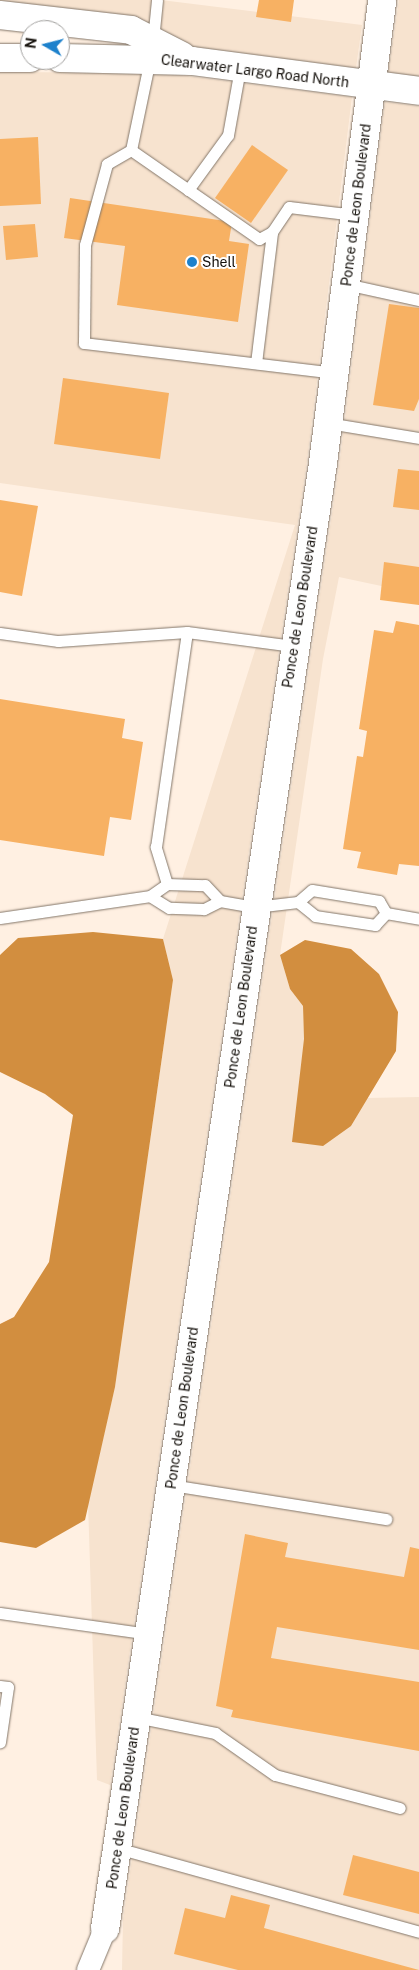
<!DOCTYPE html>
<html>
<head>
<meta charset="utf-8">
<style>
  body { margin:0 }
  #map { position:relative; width:419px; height:1970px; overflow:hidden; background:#fff0e2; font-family:"Public Sans",sans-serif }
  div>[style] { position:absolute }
  .built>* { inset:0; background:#f7e3cf }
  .water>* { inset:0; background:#d28e3f }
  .building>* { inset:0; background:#f7b163 }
  .roads { filter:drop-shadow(0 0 1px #837669) drop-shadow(0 0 1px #837669) }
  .lane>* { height:11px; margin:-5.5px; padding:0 5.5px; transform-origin:5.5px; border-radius:5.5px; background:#fff }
  .street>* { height:22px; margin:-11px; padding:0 11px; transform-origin:11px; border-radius:11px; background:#fff }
  .secondary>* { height:28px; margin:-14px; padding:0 14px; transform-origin:14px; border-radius:14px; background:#fff }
  .dots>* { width:14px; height:14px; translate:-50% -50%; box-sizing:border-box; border:2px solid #fff; border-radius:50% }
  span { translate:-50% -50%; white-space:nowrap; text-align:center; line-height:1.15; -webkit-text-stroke:4px #fff; paint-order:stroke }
  .street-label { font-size:14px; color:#15110c }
  .poi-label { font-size:14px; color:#15110c }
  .left { translate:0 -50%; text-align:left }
  .north { position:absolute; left:20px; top:20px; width:50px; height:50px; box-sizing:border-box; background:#fff; border:1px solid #a1a09e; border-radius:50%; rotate:278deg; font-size:14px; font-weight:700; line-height:20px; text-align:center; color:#15110c }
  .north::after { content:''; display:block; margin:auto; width:18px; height:22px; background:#1d81cc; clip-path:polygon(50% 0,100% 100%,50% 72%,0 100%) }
</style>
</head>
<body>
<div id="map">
  <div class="built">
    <div style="clip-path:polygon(0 0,161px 0,362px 25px,356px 68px,168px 44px,0 5px)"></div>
    <div style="clip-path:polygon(399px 0,419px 0,419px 77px,388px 73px)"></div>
    <div style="clip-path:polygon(0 72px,163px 73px,352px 97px,307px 461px,110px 1785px,97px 1780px,88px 1503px,115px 1387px,173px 980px,163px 939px,295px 525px,0 483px)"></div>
    <div style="clip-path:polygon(385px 102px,419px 106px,419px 594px,339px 577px,323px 659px,280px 955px,290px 989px,303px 1006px,304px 1039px,351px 1126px,367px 1098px,419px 1097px,419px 1970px,122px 1970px,123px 1919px,339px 466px)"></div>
  </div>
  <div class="water">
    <div style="clip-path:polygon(93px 932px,163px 939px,173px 980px,115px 1387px,85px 1520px,36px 1548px,0 1542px,0 1324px,14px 1317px,49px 1262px,73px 1115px,45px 1094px,0 1072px,0 955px,18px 938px)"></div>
    <div style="clip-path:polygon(305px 940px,351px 949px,379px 974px,398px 1012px,396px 1051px,351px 1126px,323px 1146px,292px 1142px,304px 1039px,303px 1006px,290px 989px,280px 955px)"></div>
  </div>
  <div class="building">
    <div style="clip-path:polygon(259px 0,294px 0,291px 22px,256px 17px)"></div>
    <div style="clip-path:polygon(38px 137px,41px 204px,0 206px,0 139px)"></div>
    <div style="clip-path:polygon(252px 145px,288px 170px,251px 223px,215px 198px)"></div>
    <div style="clip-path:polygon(70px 198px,232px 222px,229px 241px,249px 244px,238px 322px,117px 305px,125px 246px,64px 238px)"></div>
    <div style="clip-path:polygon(35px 224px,38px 257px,6px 260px,3px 226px)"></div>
    <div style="clip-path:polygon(389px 304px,419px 308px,419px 399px,414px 411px,373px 405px)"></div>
    <div style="clip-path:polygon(63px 378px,169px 393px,160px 459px,54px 444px)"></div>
    <div style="clip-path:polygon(398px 469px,419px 471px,419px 510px,393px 507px)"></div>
    <div style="clip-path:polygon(0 500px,38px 506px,22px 596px,0 592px)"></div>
    <div style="clip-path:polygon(384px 562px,419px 567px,419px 605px,380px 600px)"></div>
    <div style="clip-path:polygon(396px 621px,419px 625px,419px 866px,399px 864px,397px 875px,357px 868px,361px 852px,343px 849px,357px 756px,363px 757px,367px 731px,359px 729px,374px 630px,393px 633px)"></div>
    <div style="clip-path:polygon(0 699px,125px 719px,122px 738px,143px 742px,131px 820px,110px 817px,104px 856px,0 840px)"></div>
    <div style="clip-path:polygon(245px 1534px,288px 1543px,285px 1557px,404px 1577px,410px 1547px,419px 1549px,419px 1650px,277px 1627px,271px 1658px,419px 1682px,419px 1751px,231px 1717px,233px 1710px,216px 1706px)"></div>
    <div style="clip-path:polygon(353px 1855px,419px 1872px,419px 1914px,343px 1895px)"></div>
    <div style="clip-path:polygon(231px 1895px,270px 1905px,264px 1928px,419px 1970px,238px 1970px,174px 1954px,185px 1908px,225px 1918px)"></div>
  </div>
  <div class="roads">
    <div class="lane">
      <div style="left:153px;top:40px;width:40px;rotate:-84.3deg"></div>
      <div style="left:150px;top:59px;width:93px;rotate:101.8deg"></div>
      <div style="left:131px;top:150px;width:156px;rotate:34.8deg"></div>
      <div style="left:259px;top:239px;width:15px;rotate:-28deg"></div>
      <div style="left:272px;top:232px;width:30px;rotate:-56deg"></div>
      <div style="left:289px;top:207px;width:66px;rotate:6.9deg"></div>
      <div style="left:131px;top:150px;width:28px;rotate:150deg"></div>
      <div style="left:107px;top:164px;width:84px;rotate:105.2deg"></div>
      <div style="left:85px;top:245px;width:98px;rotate:90.6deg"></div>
      <div style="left:84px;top:343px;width:252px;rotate:6.8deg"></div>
      <div style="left:188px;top:190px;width:68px;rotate:-54deg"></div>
      <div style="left:228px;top:135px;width:68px;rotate:-79.8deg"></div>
      <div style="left:346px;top:284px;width:75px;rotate:12.4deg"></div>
      <div style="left:256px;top:363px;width:132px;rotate:-83deg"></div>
      <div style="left:328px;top:423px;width:92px;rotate:9.4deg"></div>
      <div style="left:0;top:633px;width:59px;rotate:7.9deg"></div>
      <div style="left:58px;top:641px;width:129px;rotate:-4deg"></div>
      <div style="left:187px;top:632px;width:107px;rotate:7.5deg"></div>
      <div style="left:167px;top:884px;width:39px;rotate:-107deg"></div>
      <div style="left:156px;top:847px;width:217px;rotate:-81.8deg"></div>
      <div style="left:220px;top:901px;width:36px;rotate:10deg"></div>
      <div style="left:255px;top:907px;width:43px;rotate:-6.6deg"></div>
      <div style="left:298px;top:902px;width:18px;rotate:-41deg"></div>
      <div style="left:312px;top:890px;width:68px;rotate:9.3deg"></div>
      <div style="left:379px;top:901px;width:14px;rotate:60deg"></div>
      <div style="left:386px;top:913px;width:34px;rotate:10deg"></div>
      <div style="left:298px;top:902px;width:22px;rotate:39deg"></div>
      <div style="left:315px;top:916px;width:61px;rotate:8.5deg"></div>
      <div style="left:375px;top:925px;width:16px;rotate:-47deg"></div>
      <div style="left:0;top:918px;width:152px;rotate:-8.3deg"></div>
      <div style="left:150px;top:896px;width:21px;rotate:-35deg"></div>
      <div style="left:167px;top:884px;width:38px;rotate:2deg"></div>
      <div style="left:205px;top:885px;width:22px;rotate:47deg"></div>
      <div style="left:220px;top:901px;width:18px;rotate:153deg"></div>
      <div style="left:204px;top:909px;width:35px;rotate:-178deg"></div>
      <div style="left:169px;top:908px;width:22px;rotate:-148deg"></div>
      <div style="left:171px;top:1485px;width:218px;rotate:9deg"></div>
      <div style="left:0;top:1613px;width:150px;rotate:8deg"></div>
      <div style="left:0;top:1686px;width:8px;rotate:7deg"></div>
      <div style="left:8px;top:1687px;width:56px;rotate:98.3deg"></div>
      <div style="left:136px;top:1717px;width:81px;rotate:11.4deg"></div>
      <div style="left:215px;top:1733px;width:73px;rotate:35deg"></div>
      <div style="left:275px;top:1775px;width:129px;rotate:14.8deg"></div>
      <div style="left:117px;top:1848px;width:313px;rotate:15.5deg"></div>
    </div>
    <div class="street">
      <div style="left:88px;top:1970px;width:44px;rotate:-67.5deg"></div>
    </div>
    <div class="secondary">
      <div style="left:0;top:15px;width:132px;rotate:6.5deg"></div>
      <div style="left:131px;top:30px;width:57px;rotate:27deg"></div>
      <div style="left:0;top:58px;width:30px"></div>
      <div style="left:60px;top:58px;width:132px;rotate:1.3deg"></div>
      <div style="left:192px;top:61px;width:229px;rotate:7.5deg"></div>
      <div style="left:105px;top:1929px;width:1482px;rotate:-81.54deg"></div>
      <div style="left:323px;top:463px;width:467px;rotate:-82.7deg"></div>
    </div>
  </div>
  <div class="dots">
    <div style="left:192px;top:262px;background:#1d81cc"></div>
  </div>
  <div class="street-label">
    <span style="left:255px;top:71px;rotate:7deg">Clearwater Largo Road North</span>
    <span style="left:356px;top:205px;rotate:-83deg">Ponce de Leon Boulevard</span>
    <span style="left:300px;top:607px;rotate:-81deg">Ponce de Leon Boulevard</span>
    <span style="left:241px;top:1007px;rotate:-82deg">Ponce de Leon Boulevard</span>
    <span style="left:182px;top:1408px;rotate:-82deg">Ponce de Leon Boulevard</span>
    <span style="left:123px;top:1808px;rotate:-82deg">Ponce de Leon Boulevard</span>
  </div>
  <div class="poi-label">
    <span class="left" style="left:202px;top:262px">Shell</span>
  </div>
  <div class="north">N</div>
</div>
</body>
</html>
